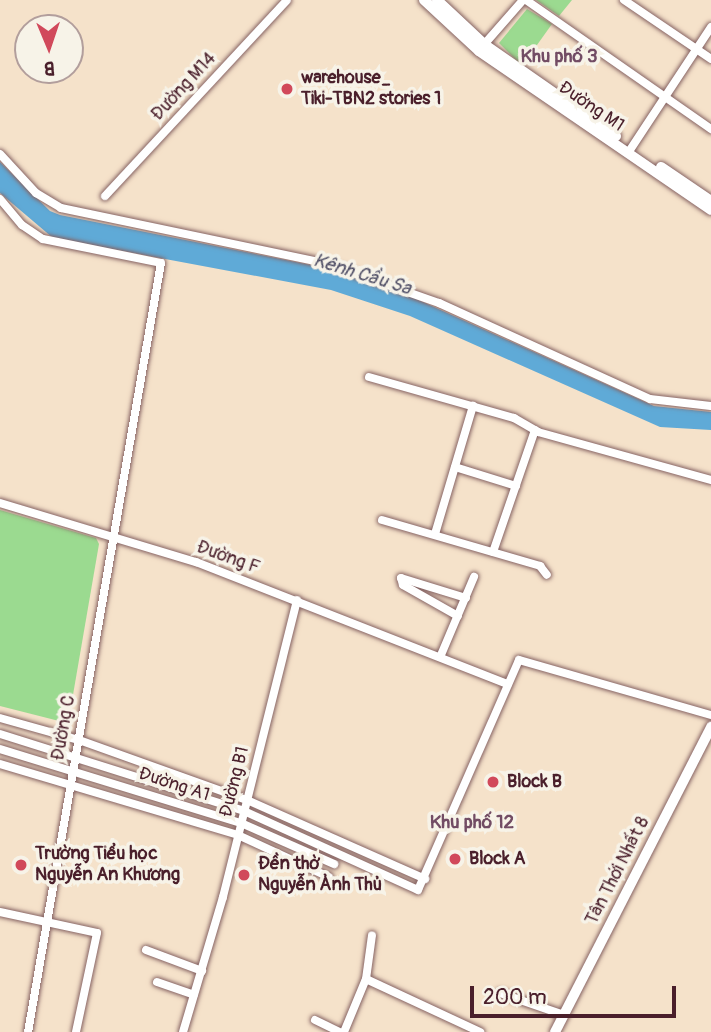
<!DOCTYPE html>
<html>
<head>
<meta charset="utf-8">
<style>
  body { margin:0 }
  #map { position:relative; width:711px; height:1032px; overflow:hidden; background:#f5e2ca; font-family:Pangolin,sans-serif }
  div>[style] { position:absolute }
  .green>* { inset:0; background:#9bda90 }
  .water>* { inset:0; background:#5faad7 }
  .roads { filter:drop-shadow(0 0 2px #866363) drop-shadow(0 0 2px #866363) }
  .minor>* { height:8px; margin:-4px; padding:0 4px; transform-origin:4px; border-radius:4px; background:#fff }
  .tertiary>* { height:10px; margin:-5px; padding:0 5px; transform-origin:5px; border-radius:5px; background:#fff }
  .dots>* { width:19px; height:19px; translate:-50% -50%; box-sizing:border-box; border:4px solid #f7f3e8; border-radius:50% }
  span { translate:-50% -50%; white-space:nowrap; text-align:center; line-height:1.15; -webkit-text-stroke:7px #f7f3e8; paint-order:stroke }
  .poi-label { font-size:18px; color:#4a1f2b; font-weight:700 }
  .left { translate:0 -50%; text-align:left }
  .street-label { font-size:18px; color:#4a1f2b }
  .neighbourhood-label { font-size:19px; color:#724c64; font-weight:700 }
  .water-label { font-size:19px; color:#515067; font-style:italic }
  .north { position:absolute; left:14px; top:14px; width:70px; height:70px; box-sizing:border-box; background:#f7f3e8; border:2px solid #b29e9c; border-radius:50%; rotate:178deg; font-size:19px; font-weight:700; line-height:28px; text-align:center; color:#4a1f2b }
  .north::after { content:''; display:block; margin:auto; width:24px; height:32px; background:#d1495b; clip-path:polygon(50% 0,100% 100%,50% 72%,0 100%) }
  .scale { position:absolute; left:470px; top:986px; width:206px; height:32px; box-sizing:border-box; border:4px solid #4a1f2b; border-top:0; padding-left:9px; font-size:21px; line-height:24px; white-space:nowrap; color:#4a1f2b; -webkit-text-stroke:5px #f7f3e8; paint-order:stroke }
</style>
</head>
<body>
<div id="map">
  <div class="green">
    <div style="clip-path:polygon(536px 0,572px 0,559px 16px)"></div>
    <div style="clip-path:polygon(527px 9px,552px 24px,522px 66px,499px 43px)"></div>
    <div style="clip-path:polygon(0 510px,96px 538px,99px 544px,69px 718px,63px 722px,0 706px)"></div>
  </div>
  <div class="water">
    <div style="clip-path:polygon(0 162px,50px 211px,60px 215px,331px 269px,403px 293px,654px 406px,711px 412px,711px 430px,660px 427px,410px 316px,331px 290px,53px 238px,0 193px)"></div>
  </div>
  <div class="roads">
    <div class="minor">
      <div style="left:526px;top:0;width:226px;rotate:34.9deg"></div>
      <div style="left:624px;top:0;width:105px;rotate:34.1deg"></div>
      <div style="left:481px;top:48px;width:64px;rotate:-48.8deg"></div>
      <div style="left:628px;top:153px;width:151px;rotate:-56.6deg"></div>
      <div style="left:0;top:154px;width:53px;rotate:47.3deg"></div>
      <div style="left:36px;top:193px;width:29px;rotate:31deg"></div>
      <div style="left:61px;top:208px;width:273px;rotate:11.8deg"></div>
      <div style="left:328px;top:264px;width:118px;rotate:19.4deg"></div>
      <div style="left:439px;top:303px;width:232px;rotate:24.5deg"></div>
      <div style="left:650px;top:399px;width:61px;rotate:6.5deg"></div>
      <div style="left:105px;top:196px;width:267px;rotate:-47.1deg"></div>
      <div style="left:0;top:199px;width:34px;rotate:50deg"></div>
      <div style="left:22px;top:225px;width:25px;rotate:34deg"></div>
      <div style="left:43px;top:239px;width:120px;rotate:11.5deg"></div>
      <div style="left:161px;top:263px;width:780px;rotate:99.81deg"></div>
      <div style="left:369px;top:377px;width:151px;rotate:15.8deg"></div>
      <div style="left:514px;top:418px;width:28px;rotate:30deg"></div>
      <div style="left:538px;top:432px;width:180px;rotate:15.5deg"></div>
      <div style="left:455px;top:467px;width:64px;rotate:17.3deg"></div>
      <div style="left:0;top:503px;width:205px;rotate:16.8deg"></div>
      <div style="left:196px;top:562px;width:335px;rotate:21.4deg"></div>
      <div style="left:382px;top:520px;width:165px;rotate:16.2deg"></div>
      <div style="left:540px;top:566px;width:11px;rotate:52deg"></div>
      <div style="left:435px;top:534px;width:134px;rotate:-73.5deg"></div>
      <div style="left:493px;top:552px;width:129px;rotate:-71deg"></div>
      <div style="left:401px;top:578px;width:7px;rotate:74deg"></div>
      <div style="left:403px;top:585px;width:63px;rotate:29.4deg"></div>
      <div style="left:401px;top:578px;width:68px;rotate:17.1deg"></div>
      <div style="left:441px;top:655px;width:85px;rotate:-67.1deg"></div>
      <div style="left:0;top:718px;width:82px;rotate:15.6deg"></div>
      <div style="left:79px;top:740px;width:178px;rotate:19.7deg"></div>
      <div style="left:247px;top:800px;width:195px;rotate:23.9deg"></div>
      <div style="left:0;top:734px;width:256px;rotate:17.5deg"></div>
      <div style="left:244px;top:811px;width:191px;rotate:24.4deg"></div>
      <div style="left:418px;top:890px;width:251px;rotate:-66.3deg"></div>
      <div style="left:519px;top:660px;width:200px;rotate:16deg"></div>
      <div style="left:0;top:749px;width:252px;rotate:17.1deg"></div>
      <div style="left:241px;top:823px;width:102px;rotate:23.8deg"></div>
      <div style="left:0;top:764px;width:248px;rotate:16.6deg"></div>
      <div style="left:238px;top:835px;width:100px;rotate:24.8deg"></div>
      <div style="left:0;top:912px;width:99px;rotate:12.2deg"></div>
      <div style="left:97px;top:933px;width:101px;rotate:102deg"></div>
      <div style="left:146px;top:950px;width:60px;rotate:20.6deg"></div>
      <div style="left:366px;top:979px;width:126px;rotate:24.9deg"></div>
      <div style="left:157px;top:982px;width:39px;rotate:19deg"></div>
      <div style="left:500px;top:993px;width:68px;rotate:19deg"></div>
      <div style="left:315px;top:1020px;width:28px;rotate:26deg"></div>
      <div style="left:183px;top:1032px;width:141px;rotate:-73.5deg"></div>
      <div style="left:223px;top:897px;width:306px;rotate:-76deg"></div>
      <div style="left:344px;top:1032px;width:57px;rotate:-67.5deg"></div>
      <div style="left:366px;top:979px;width:44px;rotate:-82.2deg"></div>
    </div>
    <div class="tertiary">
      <div style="left:424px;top:0;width:75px;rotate:42.8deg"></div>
      <div style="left:479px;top:51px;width:281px;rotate:34.4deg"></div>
      <div style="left:437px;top:0;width:64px;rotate:43.1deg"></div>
      <div style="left:484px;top:44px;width:161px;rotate:34.9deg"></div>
      <div style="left:661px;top:167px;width:60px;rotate:34.2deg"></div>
      <div style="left:555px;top:1032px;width:343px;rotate:-62.9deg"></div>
    </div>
  </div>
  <div class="dots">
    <div style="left:287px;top:89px;background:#d1495b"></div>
    <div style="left:493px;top:782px;background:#d1495b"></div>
    <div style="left:455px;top:859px;background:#d1495b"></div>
    <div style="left:21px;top:865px;background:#d1495b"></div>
    <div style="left:244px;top:875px;background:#d1495b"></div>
  </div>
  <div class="poi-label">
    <span class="left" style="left:301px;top:89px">warehouse_<br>Tiki-TBN2 stories 1</span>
    <span class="left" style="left:507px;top:782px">Block B</span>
    <span class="left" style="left:35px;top:865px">Trường Tiểu học<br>Nguyễn An Khương</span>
    <span class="left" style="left:469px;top:859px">Block A</span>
    <span class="left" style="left:258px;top:875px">Đền thờ<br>Nguyễn Ảnh Thủ</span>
  </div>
  <div class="street-label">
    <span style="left:184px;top:87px;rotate:-47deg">Đường M14</span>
    <span style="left:591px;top:107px;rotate:34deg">Đường M1</span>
    <span style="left:228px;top:558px;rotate:20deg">Đường F</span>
    <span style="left:64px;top:728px;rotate:-80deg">Đường C</span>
    <span style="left:235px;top:782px;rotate:-76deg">Đường B1</span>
    <span style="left:174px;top:785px;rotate:18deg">Đường A1</span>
    <span style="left:618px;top:871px;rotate:-63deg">Tân Thới Nhất 8</span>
  </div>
  <div class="neighbourhood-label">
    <span style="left:559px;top:57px">Khu phố 3</span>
    <span style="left:472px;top:823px">Khu phố 12</span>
  </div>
  <div class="water-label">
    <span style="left:362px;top:275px;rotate:17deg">Kênh Cầu Sa</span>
  </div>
  <div class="north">B</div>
  <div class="scale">200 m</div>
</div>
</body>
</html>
